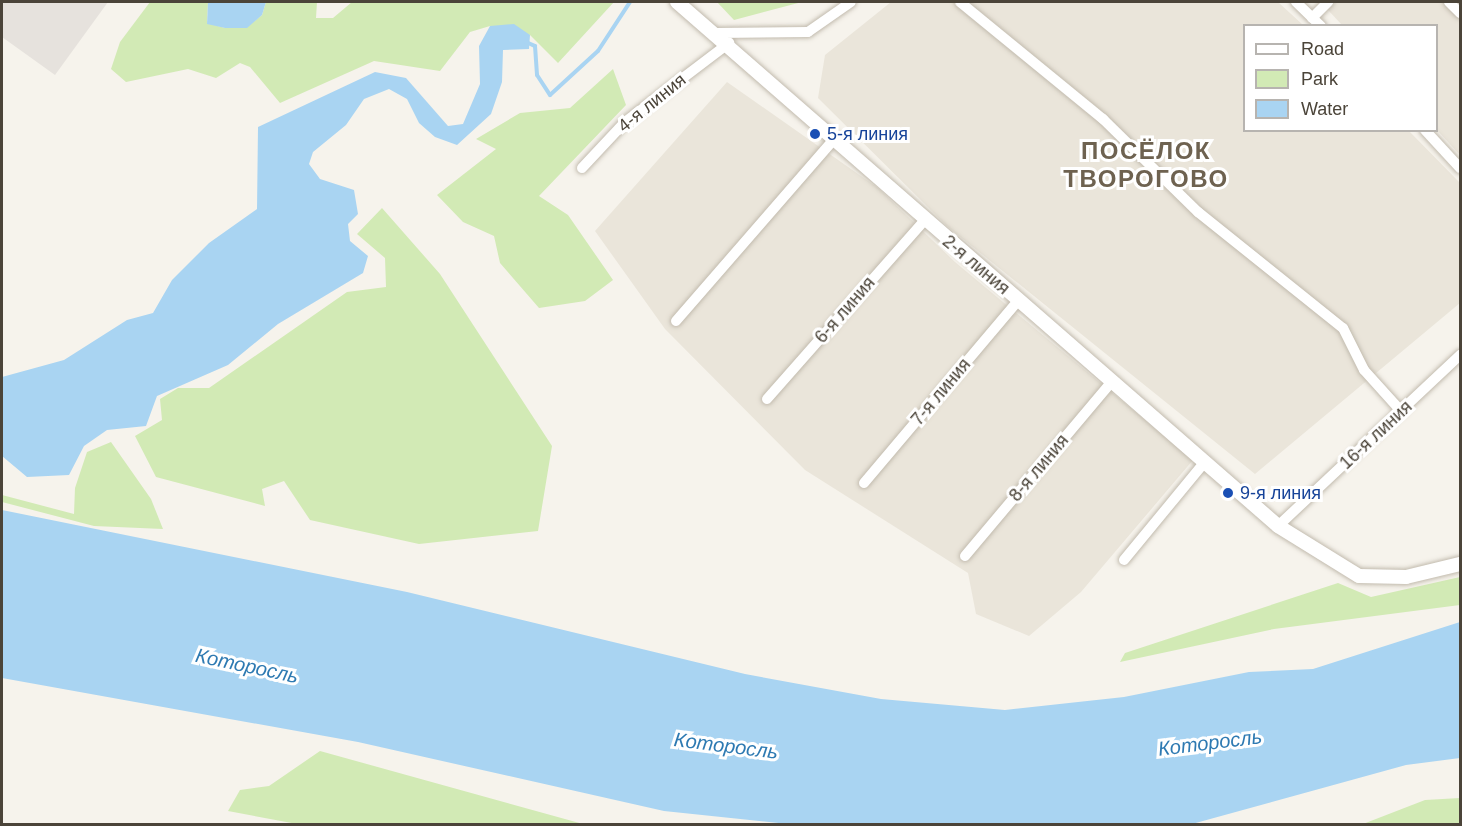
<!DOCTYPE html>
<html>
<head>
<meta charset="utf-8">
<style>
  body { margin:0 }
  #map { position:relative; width:1462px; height:826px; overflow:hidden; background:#f6f3ec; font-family:Helvetica,sans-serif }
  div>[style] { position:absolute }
  .residential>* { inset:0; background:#eae5da }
  .industrial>* { inset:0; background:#e6e2dd }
  .green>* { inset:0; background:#d2eab5 }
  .water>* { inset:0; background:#a9d4f2 }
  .stream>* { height:4px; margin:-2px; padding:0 2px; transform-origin:2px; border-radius:2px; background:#a9d4f2 }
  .roads { filter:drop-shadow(0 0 2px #c2bbae) drop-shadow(0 0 2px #c2bbae) }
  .minor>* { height:10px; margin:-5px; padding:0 5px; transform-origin:5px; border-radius:5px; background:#fff }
  .tertiary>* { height:14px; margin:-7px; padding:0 7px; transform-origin:7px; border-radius:7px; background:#fff }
  .dots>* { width:16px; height:16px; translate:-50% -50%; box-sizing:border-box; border:3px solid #fff; border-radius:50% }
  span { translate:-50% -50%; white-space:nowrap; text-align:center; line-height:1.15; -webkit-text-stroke:6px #fff; paint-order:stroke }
  .street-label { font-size:18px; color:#4b4439 }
  .transit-label { font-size:18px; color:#164399 }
  .left { translate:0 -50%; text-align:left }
  .water-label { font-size:20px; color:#2e7ab2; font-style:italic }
  .district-label { font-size:24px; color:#6e6250; font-weight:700; letter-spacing:1.5px }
  .frame { position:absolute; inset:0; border:3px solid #4b4439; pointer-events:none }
  .legend { position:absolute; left:1243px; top:24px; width:195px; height:108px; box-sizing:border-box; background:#fff; border:2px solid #b7b4b0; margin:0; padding:8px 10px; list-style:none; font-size:18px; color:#4b4439 }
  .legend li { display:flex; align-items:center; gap:12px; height:30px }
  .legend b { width:30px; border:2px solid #b7b4b0 }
</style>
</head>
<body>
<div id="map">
  <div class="residential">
    <div style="clip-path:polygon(891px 2px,1278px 2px,1303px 25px,1244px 26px,1244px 130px,1409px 131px,1460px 183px,1460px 303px,1255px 474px,947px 226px,818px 98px,825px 55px)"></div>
    <div style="clip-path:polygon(1336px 2px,1460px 2px,1460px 155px,1437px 130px,1436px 26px,1342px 25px,1328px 10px)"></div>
    <div style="clip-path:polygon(727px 82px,878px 188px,955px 262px,1193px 460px,1081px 592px,1029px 636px,976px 614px,968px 573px,805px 470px,665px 329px,595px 231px)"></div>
  </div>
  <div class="industrial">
    <div style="clip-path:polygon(2px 2px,108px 2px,55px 75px,2px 37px)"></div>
  </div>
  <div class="green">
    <div style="clip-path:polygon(150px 2px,208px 2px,207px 23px,225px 28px,247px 27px,262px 15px,266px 2px,317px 2px,316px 18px,333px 18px,352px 2px,614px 2px,558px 63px,530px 35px,490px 26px,470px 32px,440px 71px,374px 61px,280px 103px,250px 67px,240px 63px,216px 78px,188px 69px,126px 82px,111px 69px,120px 42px)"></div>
    <div style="clip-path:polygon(717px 2px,802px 2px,734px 20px)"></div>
    <div style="clip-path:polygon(613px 69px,626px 105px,539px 196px,568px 215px,613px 280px,585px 301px,539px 308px,500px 263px,494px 236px,463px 222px,437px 195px,496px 149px,476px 139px,520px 113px,570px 108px)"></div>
    <div style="clip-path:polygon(382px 208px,440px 274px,552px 446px,538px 531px,419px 544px,310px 520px,284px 481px,262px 489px,265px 506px,156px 477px,135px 436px,162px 420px,160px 399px,178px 388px,209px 388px,347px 292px,386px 287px,385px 258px,357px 234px)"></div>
    <div style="clip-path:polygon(111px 442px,151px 499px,163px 529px,94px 526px,2px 502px,2px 495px,74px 514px,75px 488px,87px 452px)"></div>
    <div style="clip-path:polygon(1460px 577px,1460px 605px,1274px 629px,1120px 662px,1125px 653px,1338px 583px,1371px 597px)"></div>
    <div style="clip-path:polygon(320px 751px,583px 824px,586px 824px,297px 824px,228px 811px,240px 790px,269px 786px)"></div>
    <div style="clip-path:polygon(1460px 798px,1460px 824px,1363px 824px,1425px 800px)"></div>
  </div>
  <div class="water">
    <div style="clip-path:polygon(208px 2px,266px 2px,262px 15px,247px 28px,225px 28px,207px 24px)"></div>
    <div style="clip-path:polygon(514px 24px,530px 35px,529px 49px,503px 50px,502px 82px,491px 114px,457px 145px,435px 137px,419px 123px,407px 99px,389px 89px,364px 99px,346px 125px,313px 152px,309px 164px,320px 179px,354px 190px,358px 214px,348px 224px,350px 241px,368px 256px,363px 273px,278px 324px,228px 365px,157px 396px,146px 426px,107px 430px,84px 446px,69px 475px,27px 477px,2px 456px,2px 377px,64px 360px,127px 320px,153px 313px,172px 280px,209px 243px,257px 209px,258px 127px,375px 72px,406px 78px,448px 126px,463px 124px,480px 84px,479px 46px,490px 26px)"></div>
    <div style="clip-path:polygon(2px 510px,407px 592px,745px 674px,881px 699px,1005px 710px,1124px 697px,1249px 672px,1313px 669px,1460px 622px,1460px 758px,1406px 765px,1192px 824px,788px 824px,664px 811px,358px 742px,2px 678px)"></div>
  </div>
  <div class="stream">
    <div style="left:526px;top:42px;width:10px;rotate:24deg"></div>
    <div style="left:535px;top:46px;width:29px;rotate:86deg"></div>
    <div style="left:537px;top:75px;width:24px;rotate:57deg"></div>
    <div style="left:550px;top:95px;width:65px;rotate:-42.5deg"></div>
    <div style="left:598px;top:51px;width:59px;rotate:-56.9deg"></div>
  </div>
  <div class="roads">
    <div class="minor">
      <div style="left:960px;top:2px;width:185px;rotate:39.3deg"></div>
      <div style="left:1103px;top:119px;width:133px;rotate:44.4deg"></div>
      <div style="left:1198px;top:212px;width:186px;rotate:38.7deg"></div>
      <div style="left:1343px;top:328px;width:47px;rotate:63.4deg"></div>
      <div style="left:1364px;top:370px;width:55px;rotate:47.9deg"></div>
      <div style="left:1296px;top:2px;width:35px;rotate:44deg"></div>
      <div style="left:1449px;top:2px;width:16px;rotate:45deg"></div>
      <div style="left:1312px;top:18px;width:23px;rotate:-45deg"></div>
      <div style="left:717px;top:33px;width:91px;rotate:-0.6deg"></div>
      <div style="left:808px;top:32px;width:52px;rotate:-34.9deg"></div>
      <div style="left:1425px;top:130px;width:52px;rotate:47.4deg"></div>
      <div style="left:582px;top:168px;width:63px;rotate:-46.9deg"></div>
      <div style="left:625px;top:122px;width:131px;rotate:-37.2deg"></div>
      <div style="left:676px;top:321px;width:241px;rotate:-49deg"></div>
      <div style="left:767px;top:399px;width:237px;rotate:-48.6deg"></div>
      <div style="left:864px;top:483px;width:238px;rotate:-49.8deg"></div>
      <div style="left:1278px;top:526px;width:250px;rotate:-43.2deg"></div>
      <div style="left:965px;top:556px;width:230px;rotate:-49.9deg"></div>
      <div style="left:1124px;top:560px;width:126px;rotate:-50.5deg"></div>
    </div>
    <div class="tertiary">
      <div style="left:677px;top:2px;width:797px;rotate:41.08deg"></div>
      <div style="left:1278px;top:526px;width:95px;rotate:31.7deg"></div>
      <div style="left:1359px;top:576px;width:47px;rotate:1.2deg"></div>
      <div style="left:1406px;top:577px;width:56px;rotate:-13.5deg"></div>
    </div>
  </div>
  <div class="dots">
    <div style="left:815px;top:134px;background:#1a4fb4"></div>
    <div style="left:1228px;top:493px;background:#1a4fb4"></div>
  </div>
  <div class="street-label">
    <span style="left:652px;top:103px;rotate:-39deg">4-я линия</span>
    <span style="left:976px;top:265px;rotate:40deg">2-я линия</span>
    <span style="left:845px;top:310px;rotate:-49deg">6-я линия</span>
    <span style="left:941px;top:392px;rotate:-50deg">7-я линия</span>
    <span style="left:1376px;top:435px;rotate:-43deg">16-я линия</span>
    <span style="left:1039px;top:468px;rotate:-50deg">8-я линия</span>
  </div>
  <div class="transit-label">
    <span class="left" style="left:827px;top:134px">5-я линия</span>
    <span class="left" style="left:1240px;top:493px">9-я линия</span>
  </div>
  <div class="water-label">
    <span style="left:247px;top:666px;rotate:12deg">Которосль</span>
    <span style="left:1210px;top:743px;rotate:-7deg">Которосль</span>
    <span style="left:726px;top:746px;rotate:7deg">Которосль</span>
  </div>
  <div class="district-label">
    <span style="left:1146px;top:165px">ПОСЁЛОК<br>ТВОРОГОВО</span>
  </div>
  <div class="frame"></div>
  <ul class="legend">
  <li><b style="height:8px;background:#fff"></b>Road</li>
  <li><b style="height:16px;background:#d2eab5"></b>Park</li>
  <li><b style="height:16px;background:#a9d4f2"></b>Water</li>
  </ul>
</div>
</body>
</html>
